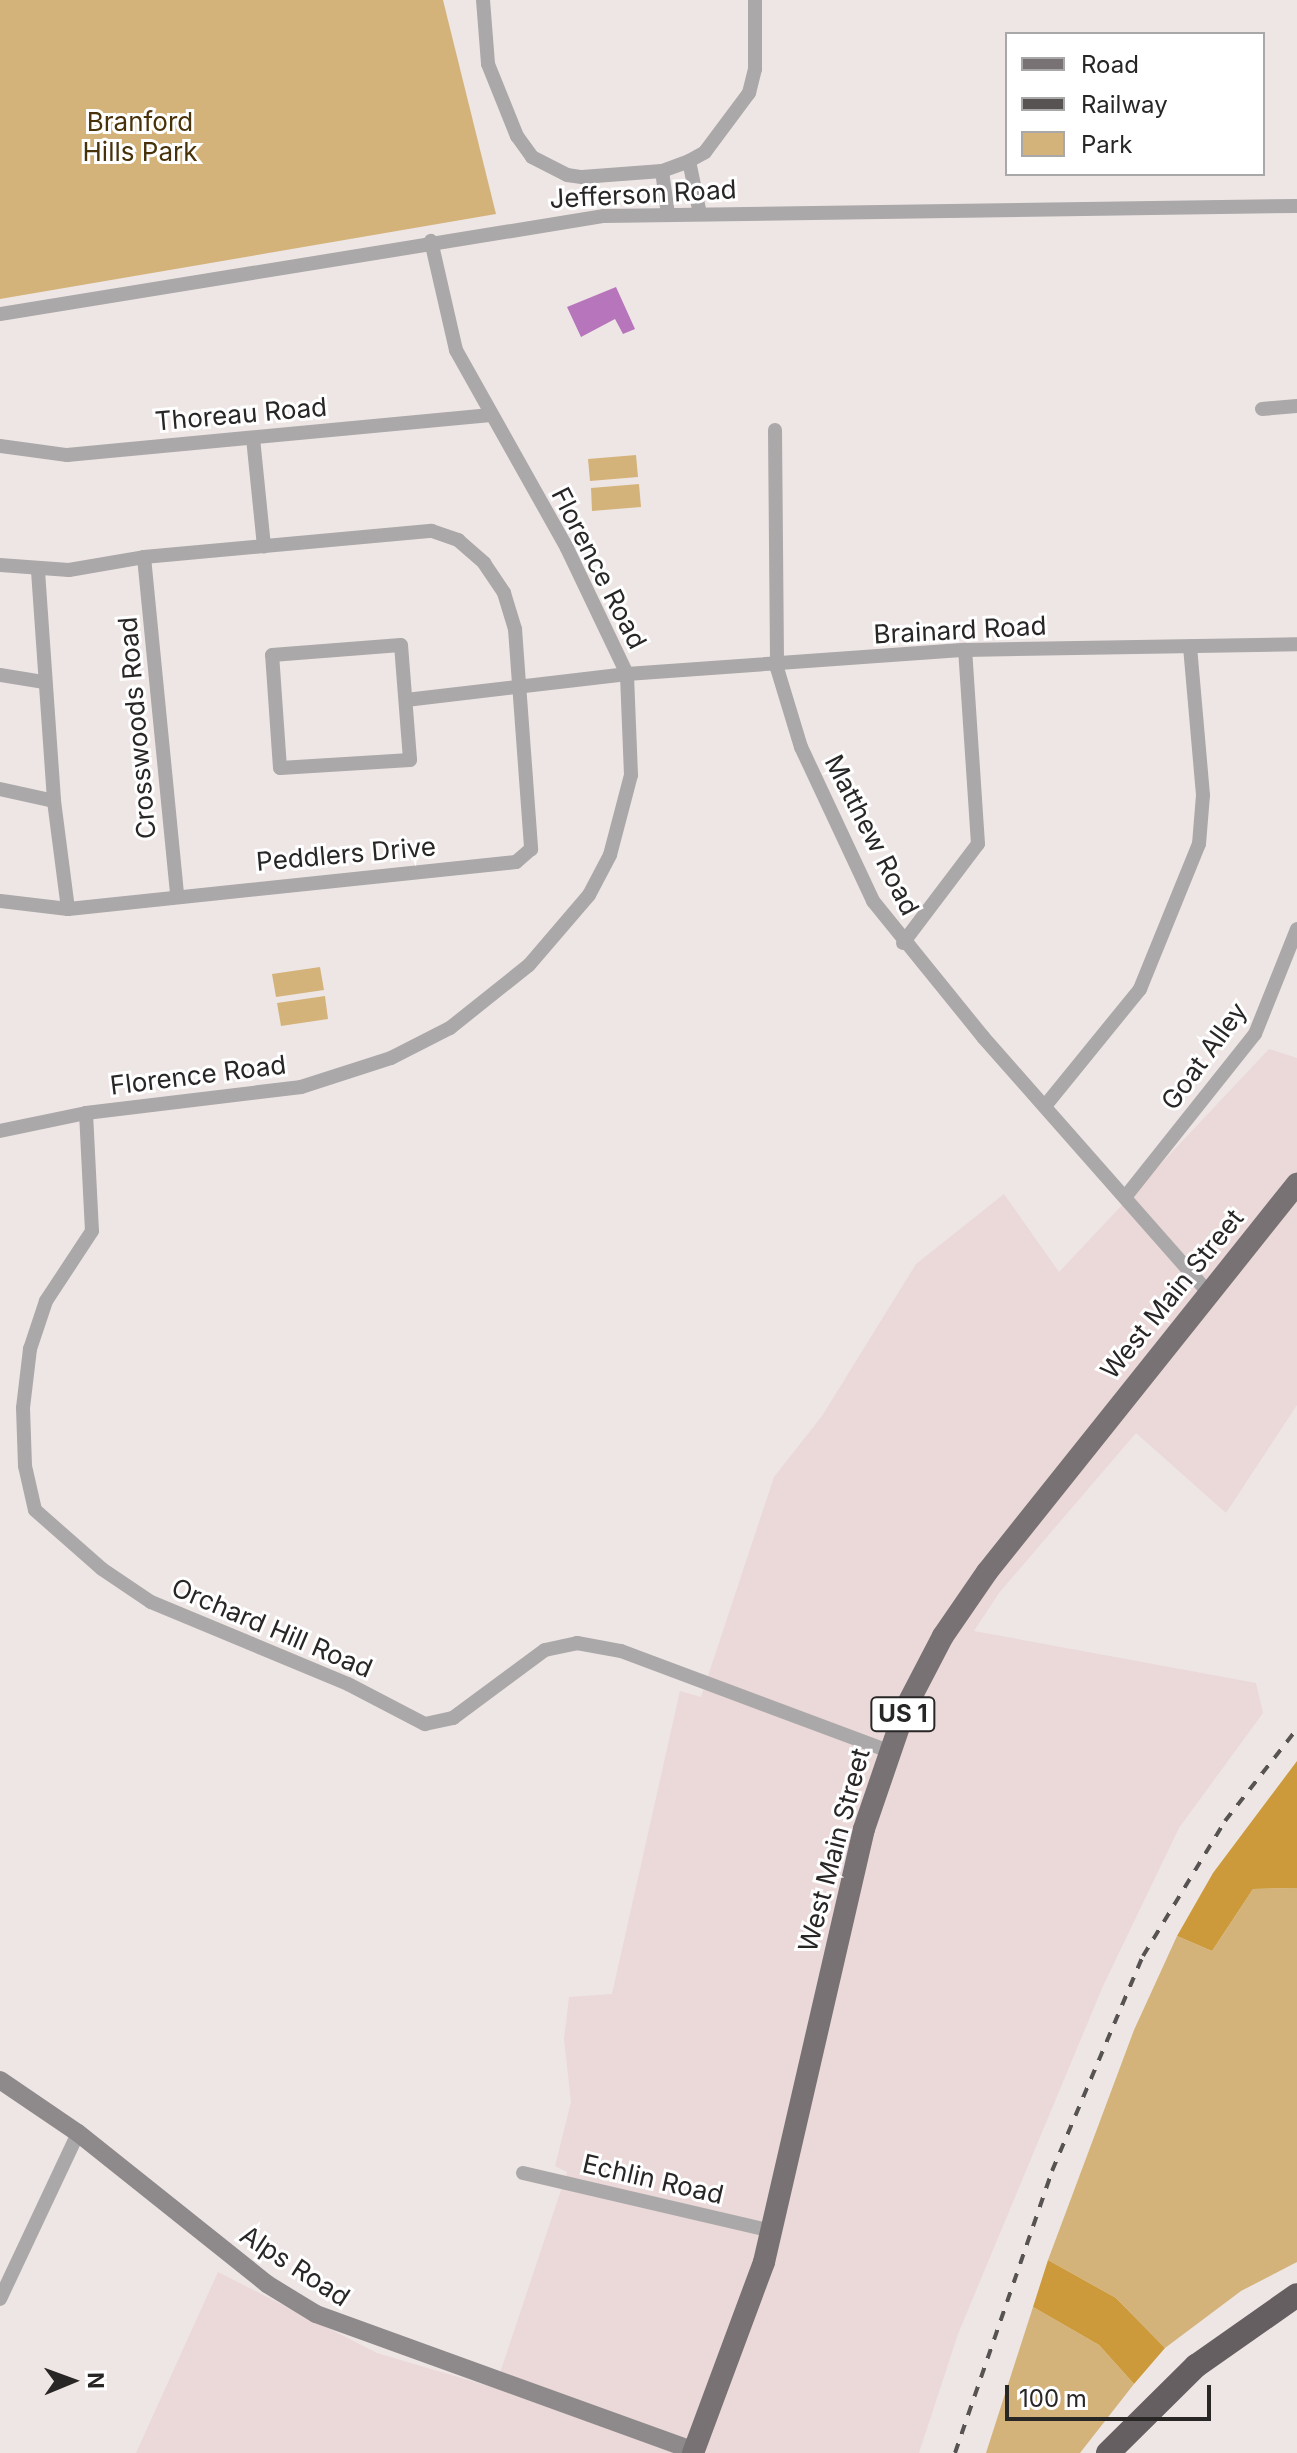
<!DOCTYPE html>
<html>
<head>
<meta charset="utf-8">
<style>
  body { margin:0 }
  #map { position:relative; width:1297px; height:2453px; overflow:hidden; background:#eee6e5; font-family:Inter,sans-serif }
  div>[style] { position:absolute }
  .built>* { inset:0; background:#ead9d8 }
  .green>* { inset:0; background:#d4b37b }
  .forest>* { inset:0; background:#cd9a3b }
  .water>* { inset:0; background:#b775bc }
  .street>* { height:14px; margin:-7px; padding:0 7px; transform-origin:7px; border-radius:7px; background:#aba8a9 }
  .secondary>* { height:18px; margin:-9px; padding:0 9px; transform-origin:9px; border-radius:9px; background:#8e898a }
  .primary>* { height:22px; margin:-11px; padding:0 11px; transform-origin:11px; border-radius:11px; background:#787275 }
  .highway>* { height:24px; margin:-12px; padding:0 12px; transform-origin:12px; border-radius:12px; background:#665f62 }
  .rail>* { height:4px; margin-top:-2px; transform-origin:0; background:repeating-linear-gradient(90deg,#575353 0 10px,transparent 0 20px) }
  span { translate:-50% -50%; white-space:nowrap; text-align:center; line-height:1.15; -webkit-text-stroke:6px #fff; paint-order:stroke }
  .shield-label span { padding:2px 6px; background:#fff; border:2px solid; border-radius:6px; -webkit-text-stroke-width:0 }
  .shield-label { font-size:24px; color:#292626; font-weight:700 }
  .park-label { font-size:26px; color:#473209 }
  .street-label { font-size:26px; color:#292626 }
  .legend { position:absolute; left:1005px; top:32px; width:260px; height:144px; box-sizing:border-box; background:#fff; border:2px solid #a9a8a8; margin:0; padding:10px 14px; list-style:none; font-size:24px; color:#292626 }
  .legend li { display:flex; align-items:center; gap:16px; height:40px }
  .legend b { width:40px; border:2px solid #a9a8a8 }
  .north { position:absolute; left:32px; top:2341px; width:80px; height:80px; -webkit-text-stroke:6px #fff; paint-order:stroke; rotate:89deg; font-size:22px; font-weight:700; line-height:32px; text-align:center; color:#292626 }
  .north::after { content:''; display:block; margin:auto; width:28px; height:36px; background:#292626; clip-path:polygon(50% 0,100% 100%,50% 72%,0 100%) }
  .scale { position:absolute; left:1005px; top:2385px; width:206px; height:36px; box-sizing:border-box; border:4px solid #292626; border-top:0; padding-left:10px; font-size:24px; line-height:28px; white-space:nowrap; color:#292626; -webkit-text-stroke:6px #fff; paint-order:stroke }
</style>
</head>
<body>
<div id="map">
  <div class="built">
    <div style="clip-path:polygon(1269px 1049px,1297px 1058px,1297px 1405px,1226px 1513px,1136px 1433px,999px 1593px,974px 1631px,1256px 1683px,1263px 1713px,1179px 1828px,1103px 1986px,958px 2334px,919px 2453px,136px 2453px,218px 2272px,377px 2353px,495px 2388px,567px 2172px,555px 2166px,571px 2102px,564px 2039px,569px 1997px,612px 1994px,680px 1691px,701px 1697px,774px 1477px,822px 1416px,916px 1264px,1004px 1194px,1059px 1272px)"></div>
  </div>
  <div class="green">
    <div style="clip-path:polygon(0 0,443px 0,496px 214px,0 299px)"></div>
    <div style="clip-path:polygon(636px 455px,638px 477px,590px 481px,588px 459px)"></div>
    <div style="clip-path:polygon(639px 484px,641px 507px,592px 511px,591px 488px)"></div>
    <div style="clip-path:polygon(320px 967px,324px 990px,276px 997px,272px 974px)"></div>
    <div style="clip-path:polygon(325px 996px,328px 1019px,281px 1026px,277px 1003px)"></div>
    <div style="clip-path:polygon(1297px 1888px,1297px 2262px,1241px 2291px,1165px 2348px,1116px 2298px,1048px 2260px,1134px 2030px,1177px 1936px,1212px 1951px,1253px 1889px)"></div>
    <div style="clip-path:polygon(1033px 2307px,1099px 2345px,1134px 2384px,1080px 2453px,986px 2453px)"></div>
  </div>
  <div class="forest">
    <div style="clip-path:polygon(1297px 1761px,1297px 1888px,1253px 1889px,1212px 1951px,1177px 1936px,1213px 1873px)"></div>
    <div style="clip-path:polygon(1048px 2260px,1116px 2298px,1165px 2348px,1134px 2384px,1099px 2345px,1033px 2307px)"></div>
  </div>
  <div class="water">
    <div style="clip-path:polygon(616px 287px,635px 329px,623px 334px,615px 319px,581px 337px,567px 307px)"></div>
  </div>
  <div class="street">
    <div style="left:483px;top:0;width:64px;rotate:85.5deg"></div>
    <div style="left:488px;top:64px;width:78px;rotate:68.1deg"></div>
    <div style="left:517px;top:136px;width:26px;rotate:54deg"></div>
    <div style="left:532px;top:157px;width:39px;rotate:27deg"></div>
    <div style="left:567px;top:175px;width:15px;rotate:8deg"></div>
    <div style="left:582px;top:177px;width:80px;rotate:-4.3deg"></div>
    <div style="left:662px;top:171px;width:29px;rotate:-20deg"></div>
    <div style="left:662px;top:171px;width:43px;rotate:82.1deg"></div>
    <div style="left:700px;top:214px;width:54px;rotate:-101.7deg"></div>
    <div style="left:689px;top:161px;width:18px;rotate:-29deg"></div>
    <div style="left:705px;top:152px;width:74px;rotate:-53.3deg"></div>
    <div style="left:749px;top:93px;width:25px;rotate:-76deg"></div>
    <div style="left:755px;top:69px;width:69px;rotate:-90deg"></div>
    <div style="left:0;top:314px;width:612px;rotate:-9.22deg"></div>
    <div style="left:604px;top:216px;width:693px;rotate:-0.83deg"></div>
    <div style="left:1262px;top:409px;width:35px;rotate:-5deg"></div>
    <div style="left:775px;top:430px;width:238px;rotate:89.5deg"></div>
    <div style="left:777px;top:668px;width:83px;rotate:73.1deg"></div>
    <div style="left:801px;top:747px;width:170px;rotate:64.9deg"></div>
    <div style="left:873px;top:901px;width:175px;rotate:51deg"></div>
    <div style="left:983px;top:1037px;width:341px;rotate:48.6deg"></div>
    <div style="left:253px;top:438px;width:109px;rotate:84.2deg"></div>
    <div style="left:0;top:446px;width:68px;rotate:7.7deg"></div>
    <div style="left:67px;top:455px;width:423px;rotate:-5.4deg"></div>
    <div style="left:144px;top:557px;width:339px;rotate:84.4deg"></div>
    <div style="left:0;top:565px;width:69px;rotate:4.1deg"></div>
    <div style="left:69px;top:570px;width:76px;rotate:-9.8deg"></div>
    <div style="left:144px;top:557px;width:289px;rotate:-5.2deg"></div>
    <div style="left:432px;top:531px;width:28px;rotate:19deg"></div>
    <div style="left:458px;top:540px;width:35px;rotate:41deg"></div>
    <div style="left:484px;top:563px;width:36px;rotate:56deg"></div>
    <div style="left:504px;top:593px;width:38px;rotate:73deg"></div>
    <div style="left:515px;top:629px;width:221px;rotate:85.8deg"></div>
    <div style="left:531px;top:849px;width:20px;rotate:139deg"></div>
    <div style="left:516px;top:862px;width:450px;rotate:174deg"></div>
    <div style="left:68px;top:909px;width:68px;rotate:-173.3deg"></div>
    <div style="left:38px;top:571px;width:231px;rotate:86deg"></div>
    <div style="left:54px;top:801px;width:109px;rotate:82.6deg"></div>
    <div style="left:401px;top:645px;width:115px;rotate:85.5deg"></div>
    <div style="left:410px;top:760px;width:130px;rotate:176.5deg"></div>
    <div style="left:280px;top:768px;width:113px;rotate:-94deg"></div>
    <div style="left:272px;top:655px;width:129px;rotate:-4.4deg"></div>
    <div style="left:0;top:675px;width:45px;rotate:9deg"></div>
    <div style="left:406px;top:700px;width:223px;rotate:-6.7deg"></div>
    <div style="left:627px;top:674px;width:339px;rotate:-4.1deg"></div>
    <div style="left:965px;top:650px;width:332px;rotate:-1deg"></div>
    <div style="left:0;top:789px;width:55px;rotate:12.5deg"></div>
    <div style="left:903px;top:943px;width:124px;rotate:-52.9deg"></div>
    <div style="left:978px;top:844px;width:194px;rotate:-93.8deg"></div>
    <div style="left:1045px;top:1106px;width:151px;rotate:-50.9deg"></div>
    <div style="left:1140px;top:989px;width:157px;rotate:-67.9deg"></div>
    <div style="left:1199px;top:844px;width:49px;rotate:-85.3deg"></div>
    <div style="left:1203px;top:795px;width:149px;rotate:-95deg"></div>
    <div style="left:86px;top:1113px;width:118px;rotate:87.1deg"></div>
    <div style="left:92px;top:1231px;width:84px;rotate:123.3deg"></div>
    <div style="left:46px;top:1301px;width:51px;rotate:108.4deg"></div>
    <div style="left:30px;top:1349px;width:59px;rotate:96.8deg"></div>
    <div style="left:23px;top:1408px;width:58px;rotate:88deg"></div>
    <div style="left:25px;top:1466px;width:45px;rotate:77.2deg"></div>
    <div style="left:35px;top:1510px;width:89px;rotate:41.4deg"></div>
    <div style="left:102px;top:1569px;width:59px;rotate:34deg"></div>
    <div style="left:151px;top:1602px;width:213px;rotate:22.6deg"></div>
    <div style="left:348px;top:1684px;width:87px;rotate:27.5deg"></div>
    <div style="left:425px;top:1724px;width:29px;rotate:-12deg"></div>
    <div style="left:453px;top:1718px;width:114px;rotate:-36.5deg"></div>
    <div style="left:545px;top:1650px;width:33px;rotate:-12deg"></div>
    <div style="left:577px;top:1643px;width:45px;rotate:10.3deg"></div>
    <div style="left:621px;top:1651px;width:285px;rotate:20.5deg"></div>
    <div style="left:0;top:1131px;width:88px;rotate:-11.8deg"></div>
    <div style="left:86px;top:1113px;width:217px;rotate:-6.9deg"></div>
    <div style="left:301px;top:1087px;width:95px;rotate:-17.9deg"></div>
    <div style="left:391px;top:1058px;width:66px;rotate:-27deg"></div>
    <div style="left:450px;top:1028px;width:101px;rotate:-38.6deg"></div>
    <div style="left:529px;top:965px;width:92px;rotate:-49.4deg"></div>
    <div style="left:589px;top:895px;width:45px;rotate:-62.3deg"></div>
    <div style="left:610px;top:855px;width:83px;rotate:-75.3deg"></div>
    <div style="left:631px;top:775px;width:101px;rotate:-92.3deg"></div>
    <div style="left:627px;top:674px;width:140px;rotate:-115.5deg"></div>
    <div style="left:567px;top:548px;width:227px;rotate:-119.3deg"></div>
    <div style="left:456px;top:350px;width:112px;rotate:-102.9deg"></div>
    <div style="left:1126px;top:1196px;width:207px;rotate:-51.5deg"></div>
    <div style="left:1255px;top:1034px;width:113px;rotate:-68.2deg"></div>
    <div style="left:523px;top:2173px;width:256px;rotate:13.1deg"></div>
    <div style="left:0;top:2299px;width:183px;rotate:-64.8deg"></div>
  </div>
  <div class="secondary">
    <div style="left:0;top:2080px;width:94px;rotate:34.2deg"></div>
    <div style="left:78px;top:2133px;width:242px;rotate:38.6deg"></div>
    <div style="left:267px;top:2284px;width:57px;rotate:31.5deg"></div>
    <div style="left:316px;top:2314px;width:402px;rotate:19.9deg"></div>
  </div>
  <div class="primary">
    <div style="left:693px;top:2453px;width:204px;rotate:-69.6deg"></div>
    <div style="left:764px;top:2262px;width:444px;rotate:-77deg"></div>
    <div style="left:864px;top:1829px;width:127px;rotate:-71.1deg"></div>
    <div style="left:905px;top:1709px;width:82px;rotate:-62.5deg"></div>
    <div style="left:943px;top:1636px;width:78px;rotate:-55.5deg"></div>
    <div style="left:987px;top:1572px;width:497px;rotate:-51.4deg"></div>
  </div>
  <div class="highway">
    <div style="left:1108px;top:2453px;width:124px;rotate:-44.7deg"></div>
    <div style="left:1196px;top:2366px;width:123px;rotate:-35.1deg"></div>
  </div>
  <div class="rail">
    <div style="left:955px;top:2453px;width:298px;rotate:-71deg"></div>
    <div style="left:1052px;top:2171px;width:233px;rotate:-67.1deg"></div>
    <div style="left:1143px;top:1956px;width:158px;rotate:-58.7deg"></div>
    <div style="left:1225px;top:1821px;width:117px;rotate:-52deg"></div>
  </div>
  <div class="shield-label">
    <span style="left:903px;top:1714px">US 1</span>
  </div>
  <div class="park-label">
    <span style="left:140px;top:137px">Branford<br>Hills Park</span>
  </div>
  <div class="street-label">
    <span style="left:643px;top:194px;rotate:-3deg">Jefferson Road</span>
    <span style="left:241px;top:414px;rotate:-5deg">Thoreau Road</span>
    <span style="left:599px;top:568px;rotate:63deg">Florence Road</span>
    <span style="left:960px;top:630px;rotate:-3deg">Brainard Road</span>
    <span style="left:137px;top:728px;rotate:-95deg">Crosswoods Road</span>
    <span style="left:872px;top:835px;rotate:63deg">Matthew Road</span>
    <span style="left:346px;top:854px;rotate:-5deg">Peddlers Drive</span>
    <span style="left:1204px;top:1056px;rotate:-54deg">Goat Alley</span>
    <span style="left:198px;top:1075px;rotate:-7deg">Florence Road</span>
    <span style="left:1172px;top:1294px;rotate:-51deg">West Main Street</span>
    <span style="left:272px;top:1628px;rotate:23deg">Orchard Hill Road</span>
    <span style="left:834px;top:1850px;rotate:-75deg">West Main Street</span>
    <span style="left:653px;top:2179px;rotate:13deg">Echlin Road</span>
    <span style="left:295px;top:2266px;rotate:33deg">Alps Road</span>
  </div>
  <ul class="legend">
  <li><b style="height:10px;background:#787275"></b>Road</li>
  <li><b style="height:10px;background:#575353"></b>Railway</li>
  <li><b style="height:22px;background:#d4b37b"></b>Park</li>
  </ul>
  <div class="north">N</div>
  <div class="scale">100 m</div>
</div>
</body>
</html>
